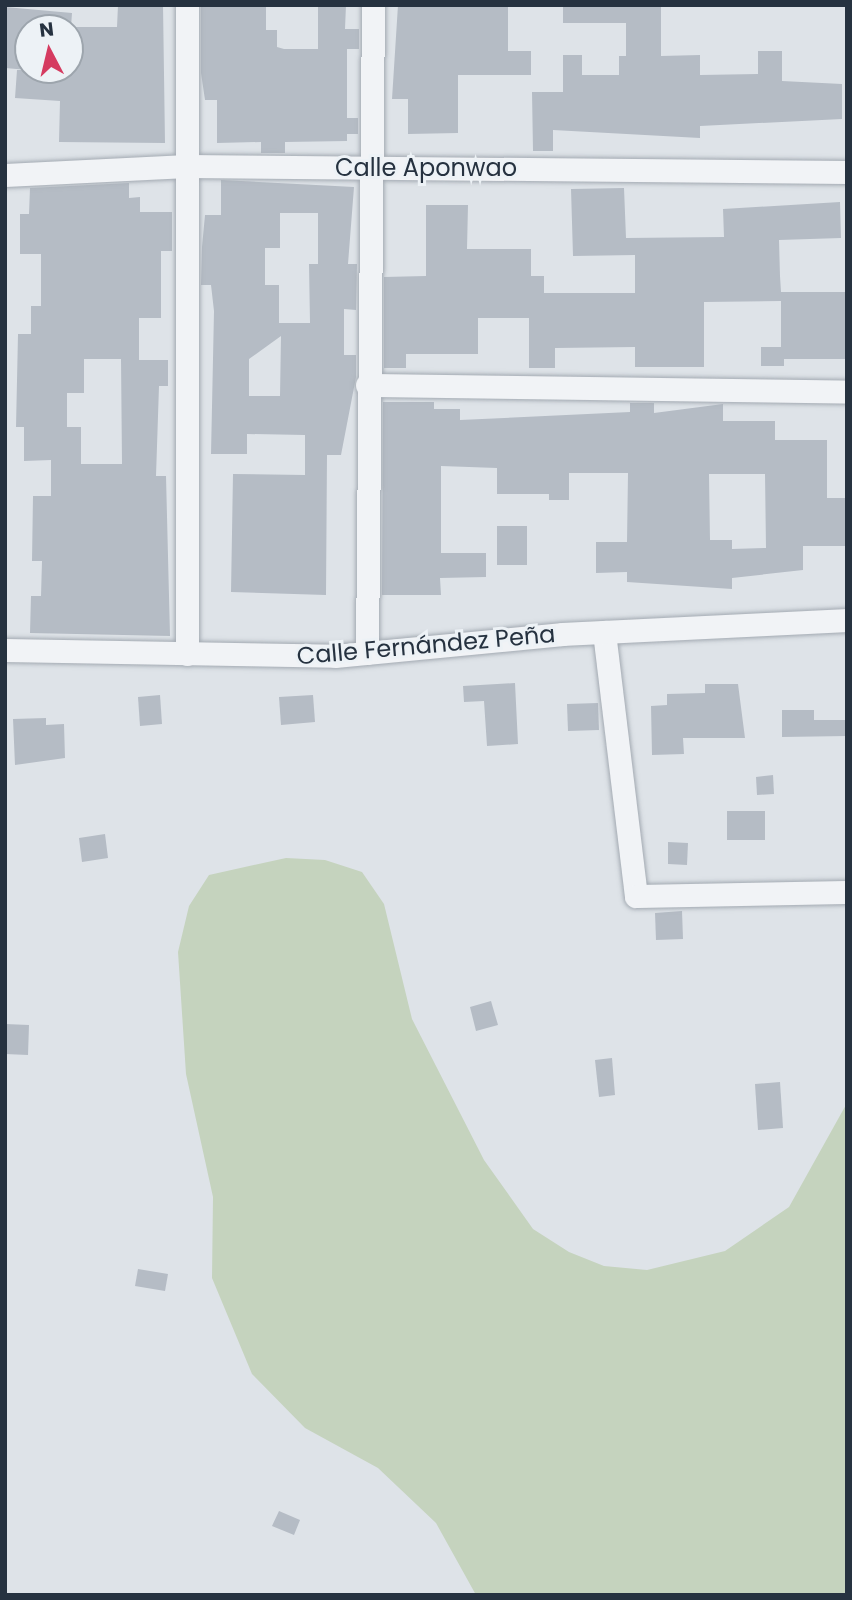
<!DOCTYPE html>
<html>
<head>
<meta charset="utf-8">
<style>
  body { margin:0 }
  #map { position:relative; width:852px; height:1600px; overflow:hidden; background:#dee3e8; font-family:Poppins,sans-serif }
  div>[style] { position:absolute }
  .green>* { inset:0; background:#c5d3be }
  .building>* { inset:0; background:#b5bcc5 }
  .roads { filter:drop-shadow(0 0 2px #a3aab2) drop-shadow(0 0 2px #a3aab2) }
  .minor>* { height:23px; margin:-11.5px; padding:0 11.5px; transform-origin:11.5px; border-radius:11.5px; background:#f1f3f6 }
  span { translate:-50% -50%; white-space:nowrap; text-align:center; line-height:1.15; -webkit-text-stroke:6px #edf2f6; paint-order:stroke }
  .street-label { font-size:24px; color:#263240 }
  .frame { position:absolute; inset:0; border:7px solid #263240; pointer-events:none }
  .north { position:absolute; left:14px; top:14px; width:70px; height:70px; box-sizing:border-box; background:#edf2f6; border:2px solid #9da5ad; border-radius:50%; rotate:353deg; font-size:19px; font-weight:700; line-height:28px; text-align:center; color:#263240 }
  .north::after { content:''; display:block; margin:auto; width:24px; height:32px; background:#d53b60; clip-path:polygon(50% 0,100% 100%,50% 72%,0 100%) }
</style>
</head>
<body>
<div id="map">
  <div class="green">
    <div style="clip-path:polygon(286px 858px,325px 860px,362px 872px,384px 904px,412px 1019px,484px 1160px,533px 1229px,569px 1252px,604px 1266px,647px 1270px,725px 1251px,789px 1207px,847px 1103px,847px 1595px,476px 1595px,436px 1523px,378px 1468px,305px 1428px,252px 1374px,212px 1278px,213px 1197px,186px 1074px,178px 952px,189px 906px,209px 875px)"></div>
  </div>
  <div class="building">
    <div style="clip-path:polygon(118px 5px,163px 5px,165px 143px,59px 142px,60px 101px,15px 98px,17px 70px,70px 70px,70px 28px,28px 28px,28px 70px,5px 68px,5px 7px,72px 13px,71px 27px,117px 27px)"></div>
    <div style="clip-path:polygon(201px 5px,266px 5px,266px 30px,277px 30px,277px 47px,284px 49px,318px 49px,318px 5px,346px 5px,345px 29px,359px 29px,359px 49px,347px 49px,347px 118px,358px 118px,358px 134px,347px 134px,347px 141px,285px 142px,285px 153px,261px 153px,261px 142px,217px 143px,217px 100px,205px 100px,201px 73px)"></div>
    <div style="clip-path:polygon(398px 5px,508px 5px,508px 51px,531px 51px,531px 75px,458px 75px,458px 133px,408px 134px,408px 99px,392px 99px)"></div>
    <div style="clip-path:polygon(563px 5px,661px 6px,661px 56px,700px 55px,700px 75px,758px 74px,758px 51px,782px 51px,782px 81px,842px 84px,842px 119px,700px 126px,700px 138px,553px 130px,553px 151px,533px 151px,532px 92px,563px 92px,563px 55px,582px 55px,582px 75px,619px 75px,619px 56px,626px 56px,626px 23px,563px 23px)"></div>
    <div style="clip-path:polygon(evenodd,221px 180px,354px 187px,348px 264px,357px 264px,356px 310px,344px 309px,344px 355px,356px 355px,356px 377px,341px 455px,327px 455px,326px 595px,231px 592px,233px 474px,305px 475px,305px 435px,247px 434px,247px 454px,211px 454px,214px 311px,211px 285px,201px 285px,202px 247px,205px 215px,221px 215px,221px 180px,280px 213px,318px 213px,318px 264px,309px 264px,310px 323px,279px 323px,279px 285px,265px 285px,265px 248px,280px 248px,280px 213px,221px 180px,281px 336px,280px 396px,249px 396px,249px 359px,281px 336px)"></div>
    <div style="clip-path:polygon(evenodd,129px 183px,129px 198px,140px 197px,140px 212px,172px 212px,172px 251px,161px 251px,161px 318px,139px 318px,139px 360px,168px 360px,168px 386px,159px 386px,156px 476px,166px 476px,170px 636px,30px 633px,31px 596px,41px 596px,42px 561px,32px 561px,33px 496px,51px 496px,51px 460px,24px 461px,24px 427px,16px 427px,18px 334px,31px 334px,31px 306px,41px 306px,41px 254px,20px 254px,20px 214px,29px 214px,30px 188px,129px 183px,84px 359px,121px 359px,122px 464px,81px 464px,81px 427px,67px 427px,67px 393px,84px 393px,84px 359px)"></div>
    <div style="clip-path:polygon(624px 188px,626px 238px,724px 237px,723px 209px,840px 202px,841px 238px,779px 240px,780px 276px,781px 292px,847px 292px,847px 359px,784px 359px,784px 366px,761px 366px,761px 347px,781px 347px,781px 301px,704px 302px,704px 367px,635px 367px,635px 347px,555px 348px,555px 368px,529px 368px,529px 318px,478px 318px,478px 354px,406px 354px,406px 368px,384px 368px,384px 277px,426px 276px,426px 205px,468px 205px,467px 249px,531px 249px,531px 276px,544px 276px,544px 293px,635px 293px,635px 255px,573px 256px,571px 189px)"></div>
    <div style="clip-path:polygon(evenodd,383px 402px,434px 402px,434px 409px,460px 409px,460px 420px,630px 412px,630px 403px,654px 403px,654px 413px,723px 404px,723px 421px,775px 421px,775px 440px,827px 440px,827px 498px,847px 498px,847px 546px,803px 546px,803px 570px,732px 578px,732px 589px,627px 582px,627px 572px,596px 573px,596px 542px,627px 542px,628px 473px,569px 473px,569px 500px,549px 500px,549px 494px,497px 494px,497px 468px,441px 466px,441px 553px,486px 553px,486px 577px,440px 578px,441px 595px,382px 595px,383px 402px,709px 474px,765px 474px,766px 548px,732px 549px,732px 540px,710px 540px,709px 474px)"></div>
    <div style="clip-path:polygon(497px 526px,527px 526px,527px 565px,497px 565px)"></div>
    <div style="clip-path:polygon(515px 683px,518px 744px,487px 746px,484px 701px,464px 702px,463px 686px)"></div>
    <div style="clip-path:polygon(705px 684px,738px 684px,745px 738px,683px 738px,684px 754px,652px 755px,651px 706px,667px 705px,667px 694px,705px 693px)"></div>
    <div style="clip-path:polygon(160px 695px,162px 724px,140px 726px,138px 697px)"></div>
    <div style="clip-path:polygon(313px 695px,315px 722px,281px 725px,279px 697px)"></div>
    <div style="clip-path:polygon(598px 703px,599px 730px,568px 731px,567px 704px)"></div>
    <div style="clip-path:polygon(782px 710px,814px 710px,814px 720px,847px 720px,847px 736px,782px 737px)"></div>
    <div style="clip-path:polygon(46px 718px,46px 725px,64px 724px,65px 758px,15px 765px,13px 719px)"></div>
    <div style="clip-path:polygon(773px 775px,774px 794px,757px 795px,756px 777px)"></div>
    <div style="clip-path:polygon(727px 811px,765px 811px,765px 840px,727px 840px)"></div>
    <div style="clip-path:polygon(105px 834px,108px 858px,82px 862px,79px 838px)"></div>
    <div style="clip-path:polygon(668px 842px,688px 843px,687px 865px,668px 864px)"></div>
    <div style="clip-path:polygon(682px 911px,683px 939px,656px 940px,655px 913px)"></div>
    <div style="clip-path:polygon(491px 1001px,498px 1025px,476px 1031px,470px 1007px)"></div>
    <div style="clip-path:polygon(5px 1024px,29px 1025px,28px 1055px,5px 1054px)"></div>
    <div style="clip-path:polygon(612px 1058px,615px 1095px,599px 1097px,595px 1060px)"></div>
    <div style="clip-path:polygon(780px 1082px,783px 1128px,758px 1130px,755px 1084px)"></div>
    <div style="clip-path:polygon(138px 1269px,168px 1274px,165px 1291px,135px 1286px)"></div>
    <div style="clip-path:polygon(279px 1511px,300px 1520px,294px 1535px,272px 1526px)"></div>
  </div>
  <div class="roads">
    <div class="minor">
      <div style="left:5px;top:175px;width:182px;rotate:-2.8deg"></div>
      <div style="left:187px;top:166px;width:660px;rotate:0.52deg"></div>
      <div style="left:367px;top:385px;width:480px;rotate:0.8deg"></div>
      <div style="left:604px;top:632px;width:266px;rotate:83.1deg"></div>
      <div style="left:636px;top:896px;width:211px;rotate:-1.1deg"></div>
      <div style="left:5px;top:650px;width:330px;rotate:1deg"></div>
      <div style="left:335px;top:656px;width:229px;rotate:-5.5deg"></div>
      <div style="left:563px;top:634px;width:284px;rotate:-2.8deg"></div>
      <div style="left:367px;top:653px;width:648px;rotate:-89.47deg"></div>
      <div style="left:187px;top:654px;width:649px;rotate:-90deg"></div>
    </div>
  </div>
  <div class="street-label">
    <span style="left:426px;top:168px">Calle Aponwao</span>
    <span style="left:426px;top:645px;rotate:-5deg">Calle Fernández Peña</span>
  </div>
  <div class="frame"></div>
  <div class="north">N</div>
</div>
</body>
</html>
